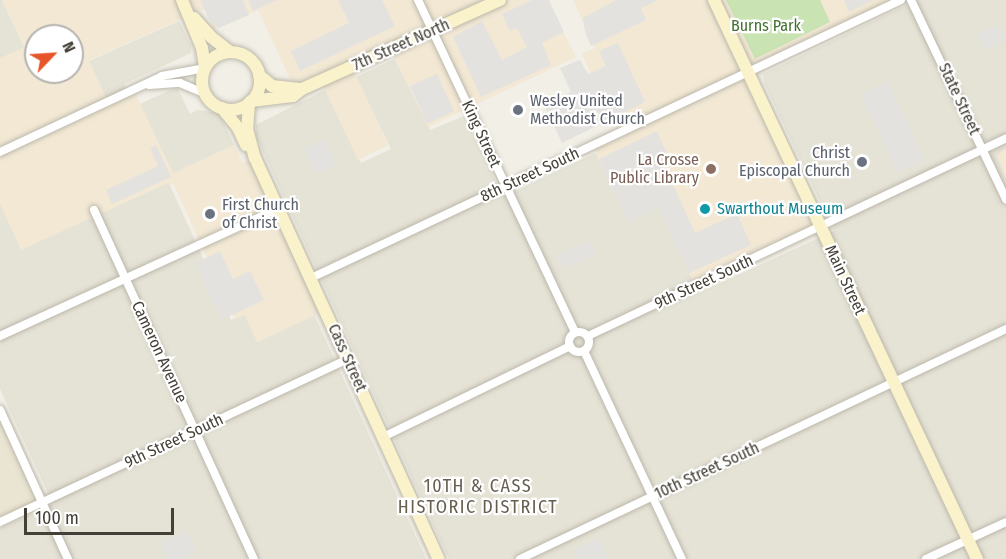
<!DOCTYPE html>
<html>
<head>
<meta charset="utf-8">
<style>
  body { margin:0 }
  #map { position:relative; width:1006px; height:559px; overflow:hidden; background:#f2efe7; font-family:"Fira Sans Condensed",sans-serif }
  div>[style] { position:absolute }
  .residential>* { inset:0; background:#e5e2d6 }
  .commercial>* { inset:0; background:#f2e8d4 }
  .education>* { inset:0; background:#eae5d2 }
  .green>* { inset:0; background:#cae3b3 }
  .parking>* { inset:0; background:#e3e2df }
  .roads { filter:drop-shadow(0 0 2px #bcb8ab) drop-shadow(0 0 2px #bcb8ab) }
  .street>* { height:8px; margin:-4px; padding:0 4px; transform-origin:4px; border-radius:4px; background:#fff }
  .street>.ring { margin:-4px; padding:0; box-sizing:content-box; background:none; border:8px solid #fff; border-radius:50% }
  .secondary>* { height:12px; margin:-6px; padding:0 6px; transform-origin:6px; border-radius:6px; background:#f9f2ca }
  .secondary>.ring { margin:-6px; padding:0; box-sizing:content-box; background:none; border:12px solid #f9f2ca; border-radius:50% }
  .dots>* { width:16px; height:16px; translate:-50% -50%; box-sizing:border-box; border:3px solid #fff; border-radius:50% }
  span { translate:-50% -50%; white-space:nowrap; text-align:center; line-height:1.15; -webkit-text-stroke:4.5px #fff; paint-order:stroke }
  .park-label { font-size:16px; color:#43712f }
  .street-label { font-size:16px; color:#444037 }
  .worship-label { font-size:16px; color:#5b616d }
  .left { translate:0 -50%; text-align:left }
  .right { translate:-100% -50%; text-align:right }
  .education-label { font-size:16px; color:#785e54 }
  .culture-label { font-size:16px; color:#0d838f }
  .neighbourhood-label { font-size:18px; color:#665f4f; letter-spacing:1.5px }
  .north { position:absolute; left:24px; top:24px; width:60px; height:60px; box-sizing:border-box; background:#fff; border:2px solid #b4b3af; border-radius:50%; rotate:65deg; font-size:16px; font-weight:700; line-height:24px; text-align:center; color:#444037 }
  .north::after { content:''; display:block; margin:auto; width:21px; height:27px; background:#e6552a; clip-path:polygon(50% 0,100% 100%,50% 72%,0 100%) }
  .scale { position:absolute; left:24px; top:508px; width:150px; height:27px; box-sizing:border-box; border:3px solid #444037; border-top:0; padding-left:8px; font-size:18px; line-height:21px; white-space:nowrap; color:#444037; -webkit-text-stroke:4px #fff; paint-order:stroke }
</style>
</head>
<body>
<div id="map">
  <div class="residential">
    <div style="clip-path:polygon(0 0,2px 0,36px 72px,72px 72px,89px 61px,179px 21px,191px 46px,191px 53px,124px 84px,231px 320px,245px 314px,258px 342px,314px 315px,426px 559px,0 559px,0 528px,53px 504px,0 389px)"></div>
    <div style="clip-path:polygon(917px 0,1006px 0,1006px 559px,449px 559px,256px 136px,256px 125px,325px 90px,361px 163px,391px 149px,356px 77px,395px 59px,430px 130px,464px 116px,503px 197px,596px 153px,628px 222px,659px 208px,699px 293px,834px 231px,765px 85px,763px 74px)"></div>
    <div style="clip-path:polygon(177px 87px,190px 114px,197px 110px,219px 113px,234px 145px,173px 174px,140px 104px)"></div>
  </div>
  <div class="commercial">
    <div style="clip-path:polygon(evenodd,2px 0,547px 0,576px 57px,428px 127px,392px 51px,353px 69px,388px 145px,358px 160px,318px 74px,293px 85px,258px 10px,214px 29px,204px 9px,89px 60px,106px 98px,132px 87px,173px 173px,234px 145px,242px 163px,255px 158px,326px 310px,257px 342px,245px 315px,235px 319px,174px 185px,168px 183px,21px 250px,0 204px,0 58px,25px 47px,2px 0,36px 36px,72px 36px,72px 72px,36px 72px,36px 36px)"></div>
    <div style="clip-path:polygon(573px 0,902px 0,748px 72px,821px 227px,695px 286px,659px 208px,628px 222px,593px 145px,618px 133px,582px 54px,595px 48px)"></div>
    <div style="clip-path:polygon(1006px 148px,1006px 179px,997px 156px)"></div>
  </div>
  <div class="education">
    <div style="clip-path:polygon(0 410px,42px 503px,0 522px)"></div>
  </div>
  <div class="green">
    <div style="clip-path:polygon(726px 0,820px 0,830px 22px,755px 59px)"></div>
  </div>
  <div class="parking">
    <div style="clip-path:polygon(200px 0,243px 0,249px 15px,219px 28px,209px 19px)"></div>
    <div style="clip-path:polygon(248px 0,277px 0,253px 11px)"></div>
    <div style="clip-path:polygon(338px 0,382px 0,395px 26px,300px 71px,291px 51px,349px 23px)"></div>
    <div style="clip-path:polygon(532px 0,549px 0,564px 32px,542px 43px,551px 65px,481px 97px,453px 37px,482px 21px,502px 60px,527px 47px,517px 28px,510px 31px,502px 14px)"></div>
    <div style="clip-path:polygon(616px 0,658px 0,641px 8px,646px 20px,591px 46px,585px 32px,583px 18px)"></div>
    <div style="clip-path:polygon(844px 0,874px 0,849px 12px)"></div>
    <div style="clip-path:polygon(999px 25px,1005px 40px,985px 50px,977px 33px)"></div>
    <div style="clip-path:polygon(618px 43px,645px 102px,562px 143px,544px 105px,571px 92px,560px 68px,580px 60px,588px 74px,606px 66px,599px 51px)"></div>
    <div style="clip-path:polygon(437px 74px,454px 111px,427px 124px,410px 86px)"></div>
    <div style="clip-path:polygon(887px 81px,925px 161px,898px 173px,861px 94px)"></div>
    <div style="clip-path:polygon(657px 131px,671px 163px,665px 167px,695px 233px,737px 214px,751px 245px,689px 273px,659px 208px,628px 222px,599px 159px)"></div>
    <div style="clip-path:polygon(323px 139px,336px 165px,316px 175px,305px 148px)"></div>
    <div style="clip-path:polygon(156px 145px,171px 177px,112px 204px,106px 190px,158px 166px,150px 148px)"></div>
    <div style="clip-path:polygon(589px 241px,595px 255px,563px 269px,556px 256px)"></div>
    <div style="clip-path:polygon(220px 251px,233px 279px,250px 271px,264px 300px,221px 320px,196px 263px)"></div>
    <div style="clip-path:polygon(186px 531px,196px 553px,183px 559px,167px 559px,160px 542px)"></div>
    <div style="clip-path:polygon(598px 538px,608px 559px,578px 559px,574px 550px)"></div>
  </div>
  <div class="roads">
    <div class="street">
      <div style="left:418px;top:0;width:367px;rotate:64.7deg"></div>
      <div style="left:911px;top:0;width:221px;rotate:64.5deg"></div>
      <div style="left:149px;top:85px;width:31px;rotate:-4deg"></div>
      <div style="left:180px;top:83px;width:26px;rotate:23deg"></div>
      <div style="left:0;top:152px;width:179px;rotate:-25.1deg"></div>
      <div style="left:162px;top:76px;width:44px;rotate:-10.5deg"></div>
      <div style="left:94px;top:210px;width:384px;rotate:65.4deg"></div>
      <div style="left:311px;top:278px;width:652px;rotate:-25.23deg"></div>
      <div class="ring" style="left:569px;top:332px;width:12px;height:12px"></div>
      <div style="left:0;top:336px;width:307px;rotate:-24.6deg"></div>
      <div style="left:588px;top:336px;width:463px;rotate:-25.3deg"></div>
      <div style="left:584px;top:351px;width:230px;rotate:64.8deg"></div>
      <div style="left:0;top:410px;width:164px;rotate:65.5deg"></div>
      <div style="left:383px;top:437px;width:208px;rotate:-25.9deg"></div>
      <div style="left:0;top:522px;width:384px;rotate:-25.1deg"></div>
      <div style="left:520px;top:559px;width:538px;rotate:-25.33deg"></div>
      <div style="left:926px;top:559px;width:88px;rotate:-24.8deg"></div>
    </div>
    <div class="secondary">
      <div style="left:182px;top:0;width:52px;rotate:67.4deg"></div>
      <div style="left:202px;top:48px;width:19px;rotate:81deg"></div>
      <div style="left:714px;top:0;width:618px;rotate:64.8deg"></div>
      <div style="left:194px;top:18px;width:25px;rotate:48deg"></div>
      <div style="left:211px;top:37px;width:24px;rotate:38deg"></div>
      <div class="ring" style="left:202px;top:52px;width:46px;height:46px"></div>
      <div style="left:259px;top:75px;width:17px;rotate:40deg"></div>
      <div style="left:272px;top:86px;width:30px;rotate:6deg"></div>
      <div style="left:251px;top:101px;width:42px;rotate:-6.8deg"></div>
      <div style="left:293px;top:96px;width:11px;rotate:-38deg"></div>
      <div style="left:302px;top:89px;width:217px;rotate:-24.2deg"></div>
      <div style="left:249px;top:103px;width:26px;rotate:94deg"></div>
      <div style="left:247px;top:129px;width:30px;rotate:75deg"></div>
      <div style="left:255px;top:158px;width:441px;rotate:65.4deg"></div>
      <div style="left:222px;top:108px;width:26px;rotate:51deg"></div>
      <div style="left:238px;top:128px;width:19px;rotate:65deg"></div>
    </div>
  </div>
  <div class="dots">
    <div style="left:518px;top:110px;background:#6b7280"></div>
    <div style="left:862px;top:162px;background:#6b7280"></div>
    <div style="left:711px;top:169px;background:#8d6e63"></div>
    <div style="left:705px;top:209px;background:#0f9aa8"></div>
    <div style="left:210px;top:214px;background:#6b7280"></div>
  </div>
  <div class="park-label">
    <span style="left:766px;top:26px">Burns Park</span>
  </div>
  <div class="street-label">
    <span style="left:401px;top:45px;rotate:-24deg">7th Street North</span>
    <span style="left:959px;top:99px;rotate:65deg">State Street</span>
    <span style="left:481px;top:134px;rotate:65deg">King Street</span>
    <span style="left:530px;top:175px;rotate:-25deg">8th Street South</span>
    <span style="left:845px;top:280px;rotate:65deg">Main Street</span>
    <span style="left:704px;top:282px;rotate:-25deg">9th Street South</span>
    <span style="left:159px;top:352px;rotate:65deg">Cameron Avenue</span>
    <span style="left:347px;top:358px;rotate:66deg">Cass Street</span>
    <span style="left:174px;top:441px;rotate:-25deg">9th Street South</span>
    <span style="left:707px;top:471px;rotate:-25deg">10th Street South</span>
  </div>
  <div class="worship-label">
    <span class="left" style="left:530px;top:110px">Wesley United<br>Methodist Church</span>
    <span class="right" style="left:850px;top:162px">Christ<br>Episcopal Church</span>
    <span class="left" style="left:222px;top:214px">First Church<br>of Christ</span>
  </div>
  <div class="education-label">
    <span class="right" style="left:699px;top:169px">La Crosse<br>Public Library</span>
  </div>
  <div class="culture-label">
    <span class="left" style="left:717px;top:209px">Swarthout Museum</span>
  </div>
  <div class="neighbourhood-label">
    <span style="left:478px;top:497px">10TH &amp; CASS<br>HISTORIC DISTRICT</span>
  </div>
  <div class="north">N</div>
  <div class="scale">100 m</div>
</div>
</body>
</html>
